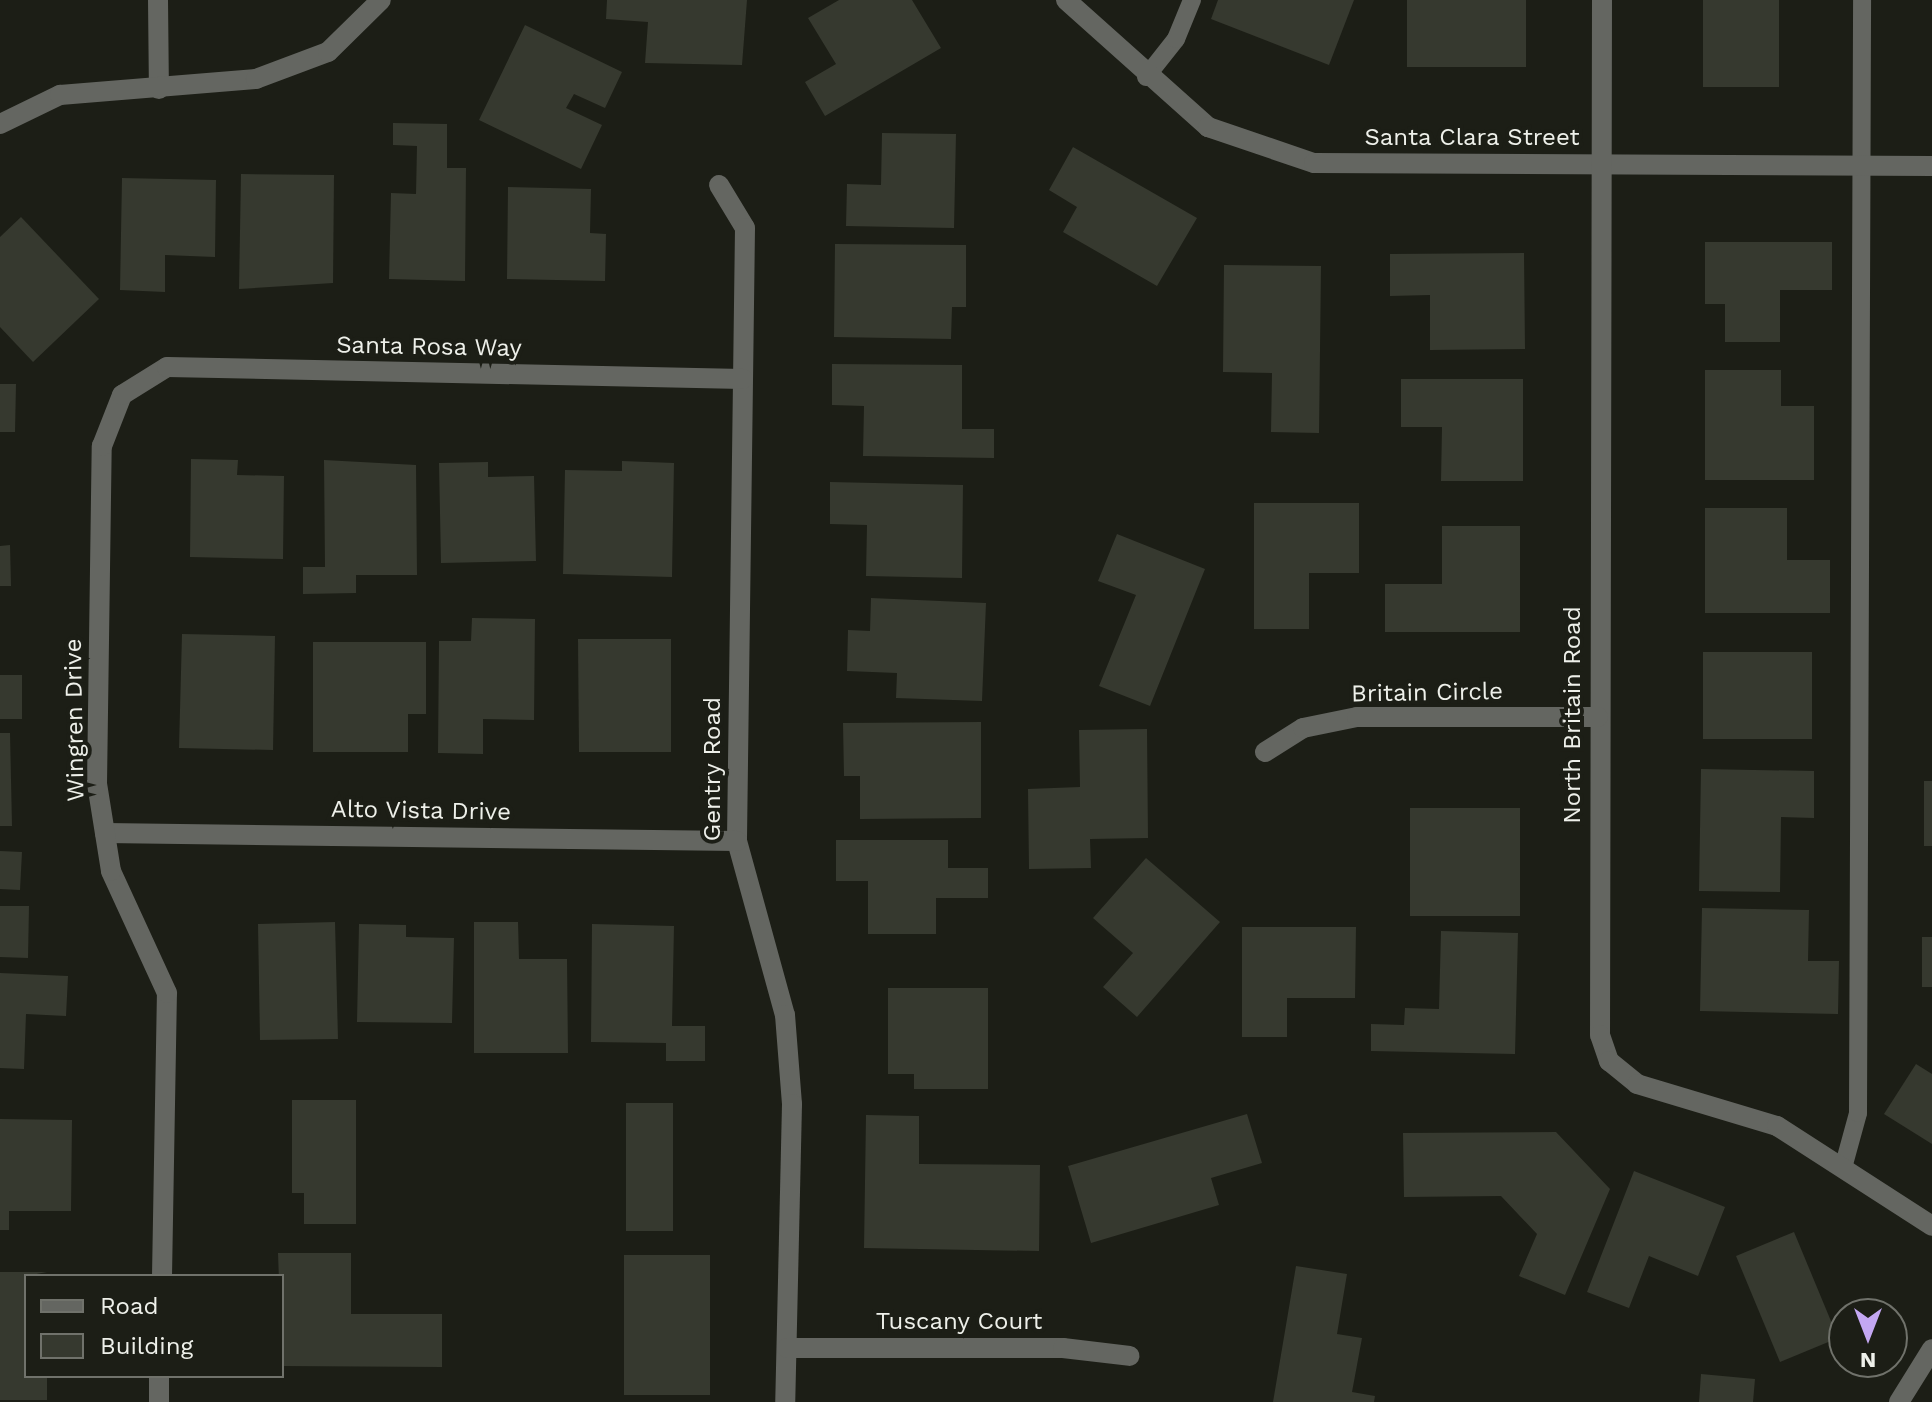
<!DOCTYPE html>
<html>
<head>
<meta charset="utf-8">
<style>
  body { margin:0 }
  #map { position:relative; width:1932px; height:1402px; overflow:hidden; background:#1c1e16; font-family:"Work Sans",sans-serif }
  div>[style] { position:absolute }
  .building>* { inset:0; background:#36392f }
  .service>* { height:18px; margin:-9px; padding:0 9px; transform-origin:9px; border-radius:9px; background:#646661 }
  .minor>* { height:20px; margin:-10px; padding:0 10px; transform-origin:10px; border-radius:10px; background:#646661 }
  span { translate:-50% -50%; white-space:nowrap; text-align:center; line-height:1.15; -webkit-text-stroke:8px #1c1e16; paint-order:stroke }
  .street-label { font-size:24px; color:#eef0ea }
  .legend { position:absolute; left:24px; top:1274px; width:260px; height:104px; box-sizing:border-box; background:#1c1e16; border:2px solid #70726b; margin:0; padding:10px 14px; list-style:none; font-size:24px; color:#eef0ea }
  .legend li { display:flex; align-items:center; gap:16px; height:40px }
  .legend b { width:40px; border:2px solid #70726b }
  .north { position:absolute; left:1828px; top:1298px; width:80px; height:80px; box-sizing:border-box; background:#1c1e16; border:2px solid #70726b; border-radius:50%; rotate:180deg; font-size:22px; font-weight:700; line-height:32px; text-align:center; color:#eef0ea }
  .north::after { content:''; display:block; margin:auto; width:28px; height:36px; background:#c3a7f2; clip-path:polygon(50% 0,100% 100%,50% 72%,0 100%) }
</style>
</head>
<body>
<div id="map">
  <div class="building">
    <div style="clip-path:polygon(607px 0,747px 0,742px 65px,645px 63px,648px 22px,606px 19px)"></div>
    <div style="clip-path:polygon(839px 0,912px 0,941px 48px,825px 116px,805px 82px,836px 64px,808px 18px)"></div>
    <div style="clip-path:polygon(1218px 0,1354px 0,1329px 65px,1211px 19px)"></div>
    <div style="clip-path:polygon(1407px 0,1526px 0,1526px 67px,1407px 67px)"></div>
    <div style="clip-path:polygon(1703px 0,1779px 0,1779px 87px,1703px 87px)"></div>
    <div style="clip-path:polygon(525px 25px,622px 72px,605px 108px,574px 94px,566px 108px,602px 125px,581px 169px,479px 120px)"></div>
    <div style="clip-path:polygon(393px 123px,447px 124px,447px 168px,466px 168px,465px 281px,389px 279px,391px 193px,416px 194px,417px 146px,393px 145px)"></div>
    <div style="clip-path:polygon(882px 133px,956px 134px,954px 228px,846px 226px,847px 184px,881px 185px)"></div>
    <div style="clip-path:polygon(1073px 147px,1197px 218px,1157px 286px,1063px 232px,1077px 207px,1049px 190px)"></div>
    <div style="clip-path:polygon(241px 174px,334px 175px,333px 283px,239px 289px)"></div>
    <div style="clip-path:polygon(122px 178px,216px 180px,215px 257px,165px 255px,165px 292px,120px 290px)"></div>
    <div style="clip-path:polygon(508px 187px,591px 189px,590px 233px,606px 234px,605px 281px,507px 279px)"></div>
    <div style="clip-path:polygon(21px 217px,99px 299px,33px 362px,0 327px,0 237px)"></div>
    <div style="clip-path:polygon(1705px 242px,1832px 242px,1832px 290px,1780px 290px,1780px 342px,1725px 342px,1725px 304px,1705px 304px)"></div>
    <div style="clip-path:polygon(835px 244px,966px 245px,966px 307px,952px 307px,951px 339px,834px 337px)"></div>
    <div style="clip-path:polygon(1524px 253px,1525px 349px,1430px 350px,1430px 295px,1390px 296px,1390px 254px)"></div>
    <div style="clip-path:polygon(1224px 265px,1321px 266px,1319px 433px,1271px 432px,1272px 373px,1223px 372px)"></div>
    <div style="clip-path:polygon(832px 364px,962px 365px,962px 429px,994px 429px,994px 458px,863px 456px,864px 406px,832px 405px)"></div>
    <div style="clip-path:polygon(1705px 370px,1781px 370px,1781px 406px,1814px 406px,1814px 480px,1705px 480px)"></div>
    <div style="clip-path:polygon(1401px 379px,1523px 379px,1523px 481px,1441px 481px,1442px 427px,1401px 427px)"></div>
    <div style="clip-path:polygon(0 384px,16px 384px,15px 432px,0 432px)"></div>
    <div style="clip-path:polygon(191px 459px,238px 460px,237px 475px,284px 476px,283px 559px,190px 557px)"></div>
    <div style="clip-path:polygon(324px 460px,416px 465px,417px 575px,356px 575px,356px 593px,303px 594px,303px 567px,325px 567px)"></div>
    <div style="clip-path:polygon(622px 461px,674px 463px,672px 577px,563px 574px,565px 470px,622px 471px)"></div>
    <div style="clip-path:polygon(488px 462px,488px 477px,534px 476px,536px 561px,441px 563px,439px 463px)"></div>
    <div style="clip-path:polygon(830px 482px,963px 485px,962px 578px,866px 576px,867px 525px,830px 524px)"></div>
    <div style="clip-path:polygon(1254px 503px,1359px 503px,1359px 573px,1309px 573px,1309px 629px,1254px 629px)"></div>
    <div style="clip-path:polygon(1705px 508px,1787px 508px,1787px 560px,1830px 560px,1830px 613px,1705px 613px)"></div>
    <div style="clip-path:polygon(1442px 526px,1520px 526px,1520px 632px,1385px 632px,1385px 584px,1442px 584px)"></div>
    <div style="clip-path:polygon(1117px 534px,1205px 569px,1150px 706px,1099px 686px,1136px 595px,1098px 581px)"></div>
    <div style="clip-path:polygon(10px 545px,11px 586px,0 586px,0 546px)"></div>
    <div style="clip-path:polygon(871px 598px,986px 603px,982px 701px,896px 698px,897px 673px,847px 671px,848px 630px,870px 631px)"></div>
    <div style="clip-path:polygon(472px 618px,535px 619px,534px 720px,483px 719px,483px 754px,438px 753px,439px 641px,471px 641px)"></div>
    <div style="clip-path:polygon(182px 634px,275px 636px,273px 750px,179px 748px)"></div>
    <div style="clip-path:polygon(578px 639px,671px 639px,671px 752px,579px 752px)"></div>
    <div style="clip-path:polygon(313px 642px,426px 642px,426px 714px,408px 714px,408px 752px,313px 752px)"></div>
    <div style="clip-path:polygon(1703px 652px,1812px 652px,1812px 739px,1703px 739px)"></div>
    <div style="clip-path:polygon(0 675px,22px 675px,22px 719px,0 719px)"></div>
    <div style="clip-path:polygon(981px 722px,981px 818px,860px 819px,860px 776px,844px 776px,843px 723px)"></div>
    <div style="clip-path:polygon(1147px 729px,1148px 838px,1090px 839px,1091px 868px,1029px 869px,1028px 789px,1080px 787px,1079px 730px)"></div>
    <div style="clip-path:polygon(0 733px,10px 733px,12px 826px,0 826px)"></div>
    <div style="clip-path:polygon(1701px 769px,1814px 771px,1814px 818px,1781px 817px,1780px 892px,1699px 891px)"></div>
    <div style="clip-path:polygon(1924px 781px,1932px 781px,1932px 846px,1924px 846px)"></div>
    <div style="clip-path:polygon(1410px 808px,1520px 808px,1520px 916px,1410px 916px)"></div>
    <div style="clip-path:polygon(836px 840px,948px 840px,948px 868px,988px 868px,988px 898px,936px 898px,936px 934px,868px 934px,868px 881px,836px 881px)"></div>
    <div style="clip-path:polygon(0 851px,22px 852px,20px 890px,0 889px)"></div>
    <div style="clip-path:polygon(1146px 858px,1220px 922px,1137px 1017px,1103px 987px,1133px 953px,1093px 918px)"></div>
    <div style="clip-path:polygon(0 906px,29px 906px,28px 958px,0 957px)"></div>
    <div style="clip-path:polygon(1702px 908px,1809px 910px,1808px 961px,1839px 961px,1838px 1014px,1700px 1011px)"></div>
    <div style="clip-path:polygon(335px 922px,338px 1039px,260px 1040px,258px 924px)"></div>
    <div style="clip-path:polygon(474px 922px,518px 922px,519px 959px,567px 959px,568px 1053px,474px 1053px)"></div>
    <div style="clip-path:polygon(359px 924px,406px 925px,406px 937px,454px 938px,452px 1023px,357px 1022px)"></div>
    <div style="clip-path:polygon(592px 924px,674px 926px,672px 1026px,705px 1026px,705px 1061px,666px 1061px,666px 1043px,591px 1042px)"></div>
    <div style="clip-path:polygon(1242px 927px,1356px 927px,1355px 998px,1287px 998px,1287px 1037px,1242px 1037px)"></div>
    <div style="clip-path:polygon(1441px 931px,1518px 933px,1515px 1054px,1371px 1051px,1371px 1024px,1404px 1025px,1405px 1008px,1439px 1009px)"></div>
    <div style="clip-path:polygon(1922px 937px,1932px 937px,1932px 987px,1922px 987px)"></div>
    <div style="clip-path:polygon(0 973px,68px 976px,66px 1016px,26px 1014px,24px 1069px,0 1068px)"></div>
    <div style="clip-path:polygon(888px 988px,988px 988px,988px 1089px,914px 1089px,914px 1074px,888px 1074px)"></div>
    <div style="clip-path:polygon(1916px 1064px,1932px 1074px,1932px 1144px,1884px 1114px)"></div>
    <div style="clip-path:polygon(292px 1100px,356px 1100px,356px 1224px,304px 1224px,304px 1193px,292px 1193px)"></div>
    <div style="clip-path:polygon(626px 1103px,673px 1103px,673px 1231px,626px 1231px)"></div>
    <div style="clip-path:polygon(1247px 1114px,1262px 1163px,1211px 1178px,1219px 1205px,1091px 1243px,1068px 1166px)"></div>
    <div style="clip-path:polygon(866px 1115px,919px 1116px,919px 1164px,1040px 1165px,1039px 1251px,864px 1248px)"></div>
    <div style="clip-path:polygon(0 1119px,72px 1120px,71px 1211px,9px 1211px,9px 1230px,0 1230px)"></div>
    <div style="clip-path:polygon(1556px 1132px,1610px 1189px,1565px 1295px,1519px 1276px,1537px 1234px,1501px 1196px,1404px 1197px,1403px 1133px)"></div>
    <div style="clip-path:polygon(1634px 1171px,1725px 1207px,1698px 1276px,1649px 1256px,1629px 1308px,1587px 1292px)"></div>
    <div style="clip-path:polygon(1794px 1232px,1838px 1338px,1780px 1362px,1736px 1256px)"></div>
    <div style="clip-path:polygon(278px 1253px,351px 1253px,351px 1314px,442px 1314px,442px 1367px,282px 1366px)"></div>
    <div style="clip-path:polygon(624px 1255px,710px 1255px,710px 1395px,624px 1395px)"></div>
    <div style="clip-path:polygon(1296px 1266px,1347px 1274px,1337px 1334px,1362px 1338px,1352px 1392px,1375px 1396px,1374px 1402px,1273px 1402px)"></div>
    <div style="clip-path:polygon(0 1272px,47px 1272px,26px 1276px,26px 1376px,47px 1376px,47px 1400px,0 1400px)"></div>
    <div style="clip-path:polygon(1701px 1374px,1755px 1379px,1753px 1402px,1699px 1402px)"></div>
  </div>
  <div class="service">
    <div style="left:1146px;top:77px;width:48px;rotate:-51.7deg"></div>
    <div style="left:1176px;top:39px;width:42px;rotate:-67.7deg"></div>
    <div style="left:1843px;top:1168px;width:57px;rotate:-74.7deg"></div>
    <div style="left:1858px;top:1113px;width:1113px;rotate:-89.79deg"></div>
  </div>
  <div class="minor">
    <div style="left:158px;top:0;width:89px;rotate:89.4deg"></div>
    <div style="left:1066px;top:0;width:191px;rotate:41.8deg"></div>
    <div style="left:1208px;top:127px;width:112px;rotate:18.8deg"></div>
    <div style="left:1314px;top:163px;width:618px;rotate:0.28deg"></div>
    <div style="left:1602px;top:0;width:1035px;rotate:90.11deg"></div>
    <div style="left:1600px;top:1035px;width:28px;rotate:71deg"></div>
    <div style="left:1609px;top:1061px;width:36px;rotate:39deg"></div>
    <div style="left:1637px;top:1084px;width:146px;rotate:16.7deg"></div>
    <div style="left:1777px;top:1126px;width:184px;rotate:32.8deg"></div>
    <div style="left:0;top:124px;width:67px;rotate:-25.8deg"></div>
    <div style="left:60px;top:95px;width:197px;rotate:-4.7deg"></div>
    <div style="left:256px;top:79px;width:77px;rotate:-20.6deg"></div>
    <div style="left:328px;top:52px;width:74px;rotate:-44.5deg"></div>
    <div style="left:719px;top:185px;width:50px;rotate:58.8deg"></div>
    <div style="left:745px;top:228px;width:613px;rotate:90.75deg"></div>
    <div style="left:737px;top:841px;width:180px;rotate:74.6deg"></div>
    <div style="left:785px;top:1015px;width:89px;rotate:85.5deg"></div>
    <div style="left:792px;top:1104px;width:298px;rotate:91.3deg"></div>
    <div style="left:1265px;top:752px;width:45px;rotate:-32.3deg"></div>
    <div style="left:1303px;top:728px;width:55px;rotate:-11.5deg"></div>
    <div style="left:1357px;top:717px;width:241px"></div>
    <div style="left:105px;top:833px;width:632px;rotate:0.73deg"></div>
    <div style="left:162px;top:1276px;width:283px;rotate:-89deg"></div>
    <div style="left:167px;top:993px;width:134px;rotate:-114.7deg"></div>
    <div style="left:111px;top:871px;width:88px;rotate:-99.1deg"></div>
    <div style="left:97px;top:784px;width:338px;rotate:-89.2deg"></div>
    <div style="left:102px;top:446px;width:55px;rotate:-68.6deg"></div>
    <div style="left:122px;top:395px;width:53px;rotate:-31.9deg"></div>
    <div style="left:167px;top:367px;width:576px;rotate:1.19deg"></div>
    <div style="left:787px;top:1348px;width:276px"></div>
    <div style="left:1063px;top:1348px;width:67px;rotate:6.8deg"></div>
    <div style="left:159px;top:1402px;width:26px;rotate:-90deg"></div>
    <div style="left:1899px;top:1402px;width:62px;rotate:-58.1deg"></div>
  </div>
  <div class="street-label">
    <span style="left:1472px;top:138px">Santa Clara Street</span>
    <span style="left:429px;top:347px;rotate:1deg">Santa Rosa Way</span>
    <span style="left:1427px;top:693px;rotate:-1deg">Britain Circle</span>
    <span style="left:1573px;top:715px;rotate:-90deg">North Britain Road</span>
    <span style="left:75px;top:720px;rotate:-91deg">Wingren Drive</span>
    <span style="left:713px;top:769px;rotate:-90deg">Gentry Road</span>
    <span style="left:421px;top:811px;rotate:1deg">Alto Vista Drive</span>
    <span style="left:959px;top:1322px">Tuscany Court</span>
  </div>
  <ul class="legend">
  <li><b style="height:10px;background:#646661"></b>Road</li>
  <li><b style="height:22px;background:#36392f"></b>Building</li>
  </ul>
  <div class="north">N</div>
</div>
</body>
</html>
